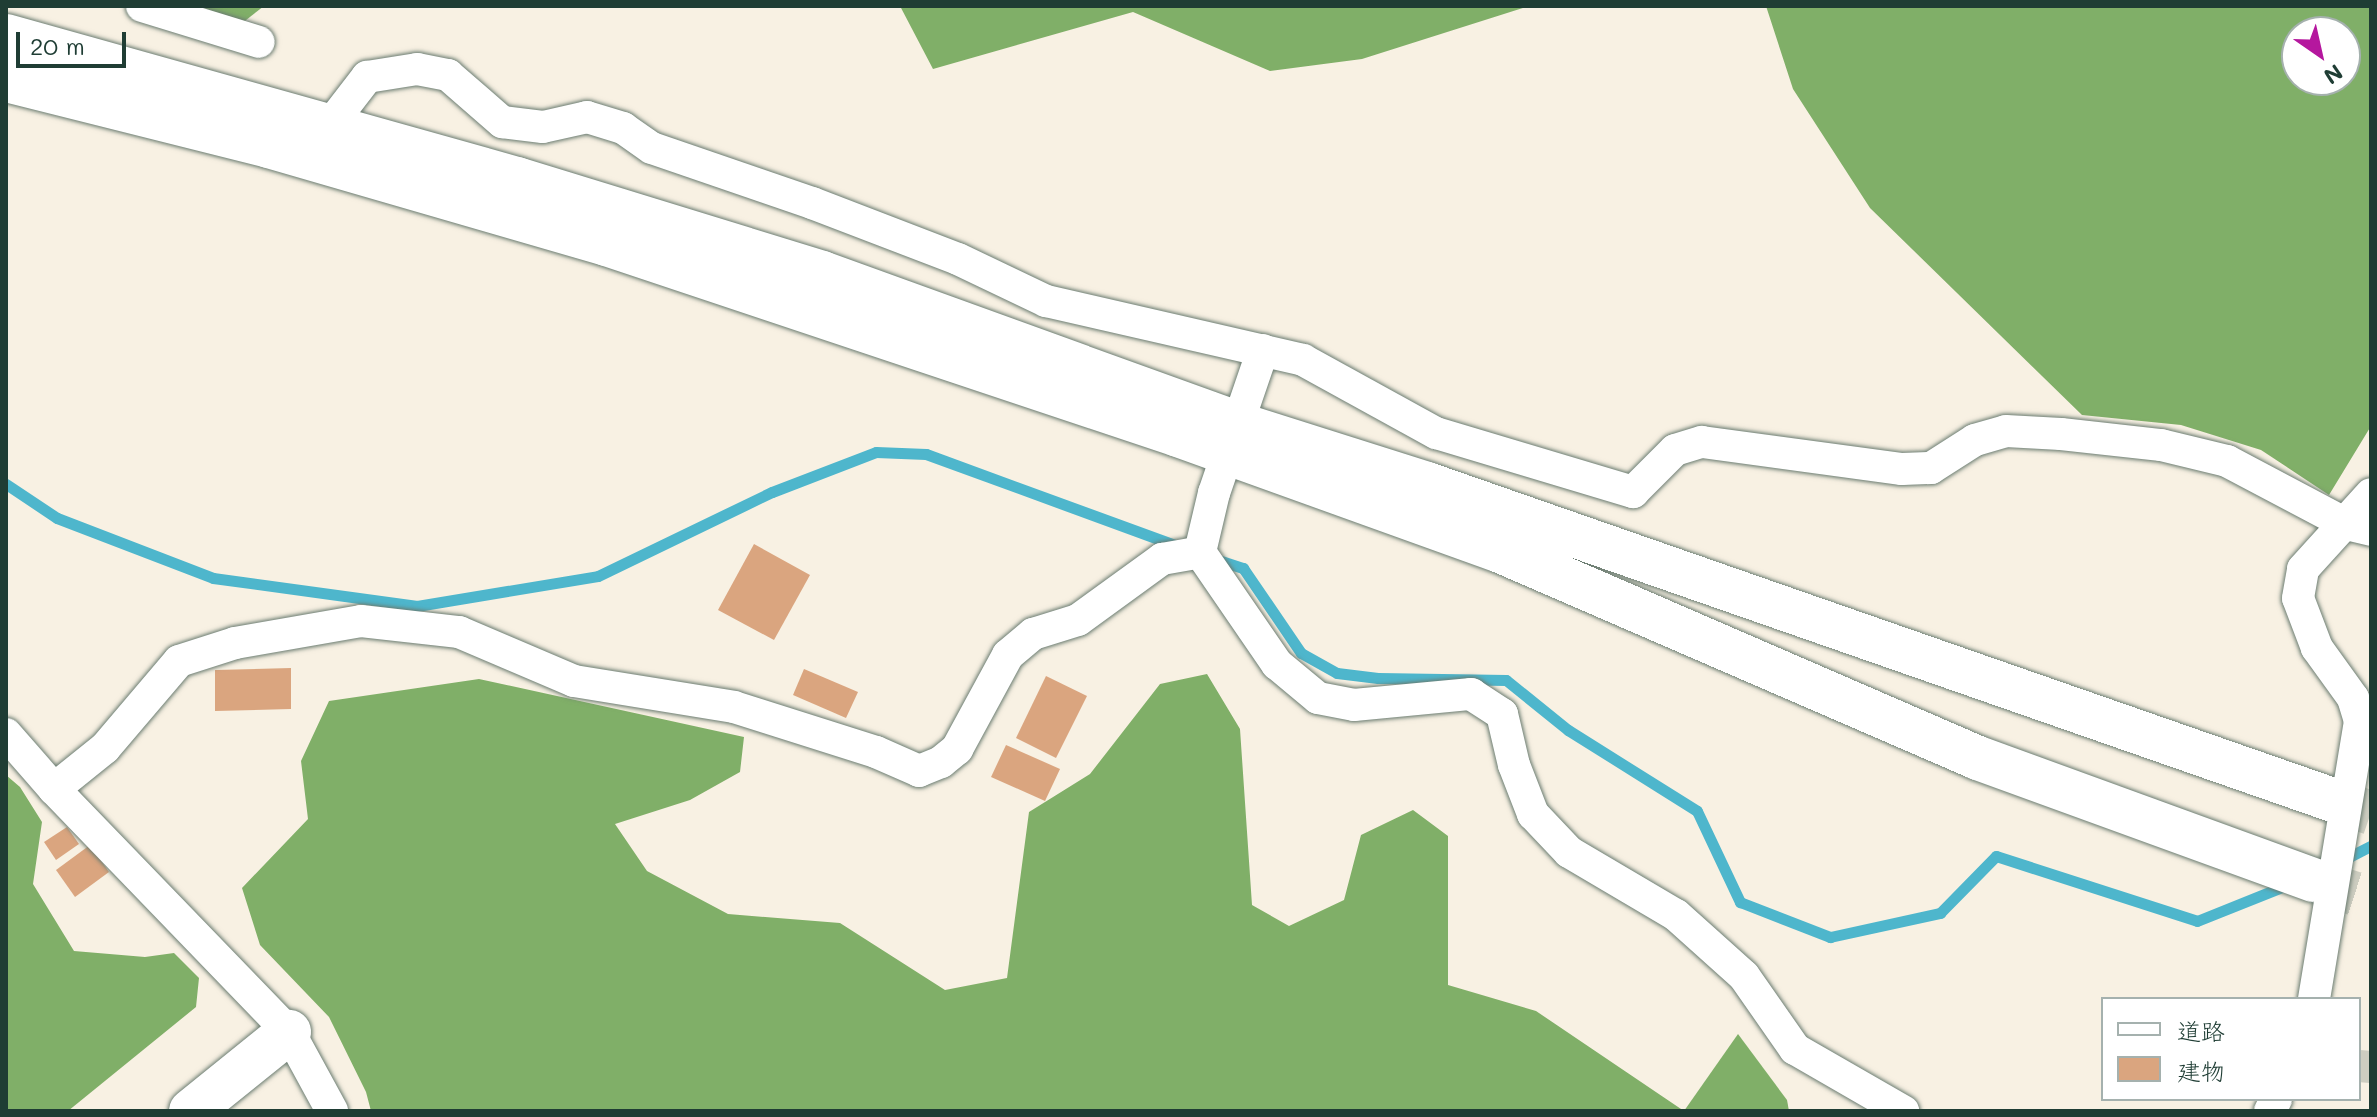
<!DOCTYPE html>
<html>
<head>
<meta charset="utf-8">
<style>
  body { margin:0 }
  #map { position:relative; width:2377px; height:1117px; overflow:hidden; background:#f8f1e3; font-family:Mali,"Klee One",sans-serif }
  div>[style] { position:absolute }
  .forest>* { inset:0; background:#80af68 }
  .stream>* { height:11px; margin:-5.5px; padding:0 5.5px; transform-origin:5.5px; border-radius:5.5px; background:#4eb6cc }
  .building>* { inset:0; background:#daa57f }
  .street-tunnel>* { height:32px; margin-top:-16px; transform-origin:0; background:repeating-linear-gradient(90deg,#cdcdc0 0 32px,transparent 0 48px) }
  .secondary-tunnel>* { height:44px; margin-top:-22px; transform-origin:0; background:repeating-linear-gradient(90deg,#cdcdc0 0 44px,transparent 0 66px) }
  .roads { filter:drop-shadow(0 0 2px #6b7c71) drop-shadow(0 0 2px #6b7c71) }
  .street>* { height:32px; margin:-16px; padding:0 16px; transform-origin:16px; border-radius:16px; background:#fff }
  .secondary>* { height:44px; margin:-22px; padding:0 22px; transform-origin:22px; border-radius:22px; background:#fff }
  span { translate:-50% -50%; white-space:nowrap; text-align:center; line-height:1.15; -webkit-text-stroke:6px #fff; paint-order:stroke }
  .frame { position:absolute; inset:0; border:8px solid #1f3d34; pointer-events:none }
  .legend { position:absolute; left:2101px; top:997px; width:260px; height:104px; box-sizing:border-box; background:#fff; border:2px solid #a5b1ae; margin:0; padding:10px 14px; list-style:none; font-size:24px; color:#1f3d34 }
  .legend li { display:flex; align-items:center; gap:16px; height:40px }
  .legend b { width:40px; border:2px solid #a5b1ae }
  .north { position:absolute; left:2281px; top:16px; width:80px; height:80px; box-sizing:border-box; background:#fff; border:2px solid #a5b1ae; border-radius:50%; rotate:146deg; font-size:22px; font-weight:700; line-height:32px; text-align:center; color:#1f3d34 }
  .north::after { content:''; display:block; margin:auto; width:28px; height:36px; background:#b5179e; clip-path:polygon(50% 0,100% 100%,50% 72%,0 100%) }
  .scale { position:absolute; left:16px; top:32px; width:110px; height:36px; box-sizing:border-box; border:4px solid #1f3d34; border-top:0; padding-left:10px; font-size:24px; line-height:28px; white-space:nowrap; color:#1f3d34; -webkit-text-stroke:6px #fff; paint-order:stroke }
</style>
</head>
<body>
<div id="map">
  <div class="forest">
    <div style="clip-path:polygon(181px 6px,264px 6px,241px 24px)"></div>
    <div style="clip-path:polygon(900px 6px,1529px 6px,1362px 59px,1270px 71px,1133px 12px,933px 69px)"></div>
    <div style="clip-path:polygon(evenodd,1766px 6px,2371px 6px,2371px 426px,2329px 495px,2261px 450px,2181px 425px,2082px 415px,1870px 208px,1793px 89px,1766px 6px,2345px 32px,2345px 80px,2297px 80px,2297px 32px,2345px 32px)"></div>
    <div style="clip-path:polygon(1207px 674px,1240px 729px,1252px 905px,1289px 926px,1344px 900px,1361px 835px,1413px 810px,1448px 836px,1448px 985px,1536px 1011px,1684px 1111px,371px 1111px,366px 1092px,329px 1017px,260px 945px,242px 888px,308px 819px,301px 761px,329px 701px,479px 679px,744px 737px,740px 772px,690px 800px,615px 824px,647px 871px,728px 914px,840px 923px,945px 990px,1007px 978px,1029px 812px,1090px 774px,1160px 684px)"></div>
    <div style="clip-path:polygon(6px 775px,20px 787px,42px 822px,33px 884px,74px 951px,145px 957px,174px 953px,199px 978px,196px 1007px,68px 1111px,6px 1111px)"></div>
    <div style="clip-path:polygon(1738px 1034px,1787px 1100px,1789px 1111px,1684px 1111px)"></div>
  </div>
  <div class="stream">
    <div style="left:6px;top:484px;width:61px;rotate:33.7deg"></div>
    <div style="left:57px;top:518px;width:167px;rotate:21deg"></div>
    <div style="left:213px;top:578px;width:206px;rotate:7.8deg"></div>
    <div style="left:417px;top:606px;width:183px;rotate:-9.4deg"></div>
    <div style="left:598px;top:576px;width:193px;rotate:-25.8deg"></div>
    <div style="left:772px;top:492px;width:111px;rotate:-21deg"></div>
    <div style="left:876px;top:452px;width:50px;rotate:2.3deg"></div>
    <div style="left:926px;top:454px;width:267px;rotate:20.1deg"></div>
    <div style="left:1212px;top:558px;width:33px;rotate:18deg"></div>
    <div style="left:1243px;top:568px;width:103px;rotate:55.7deg"></div>
    <div style="left:1301px;top:653px;width:41px;rotate:29.1deg"></div>
    <div style="left:1337px;top:673px;width:41px;rotate:7deg"></div>
    <div style="left:1378px;top:678px;width:128px;rotate:0.9deg"></div>
    <div style="left:1506px;top:680px;width:80px;rotate:38.9deg"></div>
    <div style="left:1568px;top:730px;width:152px;rotate:32.1deg"></div>
    <div style="left:1697px;top:811px;width:101px;rotate:64.7deg"></div>
    <div style="left:1740px;top:902px;width:97px;rotate:21.3deg"></div>
    <div style="left:1830px;top:937px;width:113px;rotate:-12.3deg"></div>
    <div style="left:1940px;top:913px;width:80px;rotate:-45.5deg"></div>
    <div style="left:1996px;top:856px;width:211px;rotate:17.9deg"></div>
    <div style="left:2197px;top:921px;width:97px;rotate:-21.8deg"></div>
    <div style="left:2343px;top:860px;width:31px;rotate:-27deg"></div>
  </div>
  <div class="building">
    <div style="clip-path:polygon(754px 544px,810px 575px,774px 640px,718px 610px)"></div>
    <div style="clip-path:polygon(291px 668px,291px 709px,215px 711px,215px 670px)"></div>
    <div style="clip-path:polygon(804px 669px,858px 692px,846px 718px,793px 695px)"></div>
    <div style="clip-path:polygon(1046px 676px,1087px 696px,1056px 758px,1016px 738px)"></div>
    <div style="clip-path:polygon(1006px 745px,1060px 769px,1045px 801px,991px 777px)"></div>
    <div style="clip-path:polygon(67px 827px,79px 844px,56px 860px,44px 842px)"></div>
    <div style="clip-path:polygon(90px 845px,109px 872px,75px 897px,56px 870px)"></div>
  </div>
  <div class="street-tunnel">
    <div style="left:2359px;top:1066px;width:12px;rotate:5deg"></div>
  </div>
  <div class="secondary-tunnel">
    <div style="left:2333px;top:800px;width:40px;rotate:18.9deg"></div>
    <div style="left:2313px;top:880px;width:61px;rotate:18.1deg"></div>
  </div>
  <div class="roads">
    <div class="street">
      <div style="left:142px;top:6px;width:122px;rotate:17.1deg"></div>
      <div style="left:330px;top:125px;width:61px;rotate:-52.4deg"></div>
      <div style="left:367px;top:77px;width:51px;rotate:-9.1deg"></div>
      <div style="left:417px;top:69px;width:32px;rotate:11deg"></div>
      <div style="left:448px;top:75px;width:72px;rotate:41deg"></div>
      <div style="left:502px;top:122px;width:41px;rotate:7deg"></div>
      <div style="left:543px;top:127px;width:45px;rotate:-12.8deg"></div>
      <div style="left:587px;top:117px;width:38px;rotate:17deg"></div>
      <div style="left:623px;top:128px;width:35px;rotate:35deg"></div>
      <div style="left:652px;top:148px;width:169px;rotate:19deg"></div>
      <div style="left:812px;top:203px;width:156px;rotate:21deg"></div>
      <div style="left:958px;top:259px;width:98px;rotate:25.5deg"></div>
      <div style="left:1046px;top:301px;width:264px;rotate:12.9deg"></div>
      <div style="left:1303px;top:360px;width:152px;rotate:28.8deg"></div>
      <div style="left:1436px;top:433px;width:206px;rotate:16.7deg"></div>
      <div style="left:1633px;top:492px;width:59px;rotate:-45deg"></div>
      <div style="left:1675px;top:450px;width:28px;rotate:-17deg"></div>
      <div style="left:1702px;top:442px;width:202px;rotate:7.7deg"></div>
      <div style="left:1902px;top:469px;width:29px;rotate:-2deg"></div>
      <div style="left:1931px;top:468px;width:52px;rotate:-32.5deg"></div>
      <div style="left:1975px;top:440px;width:32px;rotate:-16deg"></div>
      <div style="left:2006px;top:431px;width:55px;rotate:3.1deg"></div>
      <div style="left:2061px;top:434px;width:101px;rotate:6.3deg"></div>
      <div style="left:2161px;top:445px;width:68px;rotate:13.6deg"></div>
      <div style="left:2227px;top:461px;width:135px;rotate:27.9deg"></div>
      <div style="left:2346px;top:524px;width:26px;rotate:13deg"></div>
      <div style="left:1200px;top:552px;width:61px;rotate:-76.7deg"></div>
      <div style="left:1214px;top:493px;width:151px;rotate:-71.1deg"></div>
      <div style="left:6px;top:734px;width:73px;rotate:48.9deg"></div>
      <div style="left:54px;top:789px;width:338px;rotate:46deg"></div>
      <div style="left:289px;top:1032px;width:90px;rotate:61.4deg"></div>
      <div style="left:54px;top:789px;width:65px;rotate:-38.8deg"></div>
      <div style="left:105px;top:748px;width:114px;rotate:-49.6deg"></div>
      <div style="left:179px;top:661px;width:59px;rotate:-17.8deg"></div>
      <div style="left:235px;top:643px;width:128px;rotate:-9.9deg"></div>
      <div style="left:361px;top:621px;width:99px;rotate:6.4deg"></div>
      <div style="left:459px;top:632px;width:125px;rotate:23.1deg"></div>
      <div style="left:574px;top:681px;width:162px;rotate:9.2deg"></div>
      <div style="left:734px;top:707px;width:149px;rotate:17.6deg"></div>
      <div style="left:876px;top:752px;width:47px;rotate:23.8deg"></div>
      <div style="left:919px;top:771px;width:24px;rotate:-22deg"></div>
      <div style="left:941px;top:762px;width:21px;rotate:-39deg"></div>
      <div style="left:957px;top:749px;width:107px;rotate:-61.5deg"></div>
      <div style="left:1008px;top:655px;width:33px;rotate:-40deg"></div>
      <div style="left:1033px;top:634px;width:47px;rotate:-17.3deg"></div>
      <div style="left:1078px;top:620px;width:104px;rotate:-36deg"></div>
      <div style="left:1162px;top:559px;width:39px;rotate:-10deg"></div>
      <div style="left:1200px;top:552px;width:136px;rotate:55.5deg"></div>
      <div style="left:1277px;top:664px;width:53px;rotate:39.7deg"></div>
      <div style="left:1318px;top:698px;width:37px;rotate:11deg"></div>
      <div style="left:1354px;top:705px;width:118px;rotate:-5.4deg"></div>
      <div style="left:1471px;top:694px;width:37px;rotate:33deg"></div>
      <div style="left:1502px;top:714px;width:52px;rotate:76.8deg"></div>
      <div style="left:1514px;top:765px;width:53px;rotate:68.8deg"></div>
      <div style="left:1533px;top:814px;width:52px;rotate:46.5deg"></div>
      <div style="left:1569px;top:852px;width:124px;rotate:30.5deg"></div>
      <div style="left:1676px;top:915px;width:91px;rotate:41.9deg"></div>
      <div style="left:1744px;top:976px;width:89px;rotate:55.1deg"></div>
      <div style="left:1795px;top:1049px;width:125px;rotate:29.9deg"></div>
      <div style="left:2314px;top:999px;width:282px;rotate:-80.6deg"></div>
      <div style="left:2360px;top:721px;width:24px;rotate:-107deg"></div>
      <div style="left:2353px;top:698px;width:62px;rotate:-125.8deg"></div>
      <div style="left:2317px;top:648px;width:53px;rotate:-110.8deg"></div>
      <div style="left:2298px;top:598px;width:29px;rotate:-80deg"></div>
      <div style="left:2303px;top:569px;width:101px;rotate:-47.8deg"></div>
      <div style="left:2270px;top:1111px;width:13px;rotate:-63deg"></div>
    </div>
    <div class="secondary">
      <div style="left:6px;top:36px;width:531px;rotate:15.63deg"></div>
      <div style="left:517px;top:179px;width:319px;rotate:17.1deg"></div>
      <div style="left:822px;top:273px;width:443px;rotate:19.9deg"></div>
      <div style="left:1238px;top:424px;width:198px;rotate:17.6deg"></div>
      <div style="left:1427px;top:484px;width:960px;rotate:19.23deg"></div>
      <div style="left:6px;top:80px;width:271px;rotate:14.1deg"></div>
      <div style="left:269px;top:146px;width:351px;rotate:16.2deg"></div>
      <div style="left:606px;top:244px;width:603px;rotate:18.46deg"></div>
      <div style="left:1178px;top:435px;width:340px;rotate:19.8deg"></div>
      <div style="left:1498px;top:550px;width:523px;rotate:23.43deg"></div>
      <div style="left:1978px;top:758px;width:357px;rotate:20deg"></div>
      <div style="left:191px;top:1111px;width:126px;rotate:-38.9deg"></div>
    </div>
  </div>
  <div class="frame"></div>
  <ul class="legend">
  <li><b style="height:10px;background:#fff"></b>道路</li>
  <li><b style="height:22px;background:#daa57f"></b>建物</li>
  </ul>
  <div class="north">N</div>
  <div class="scale">20 m</div>
</div>
</body>
</html>
